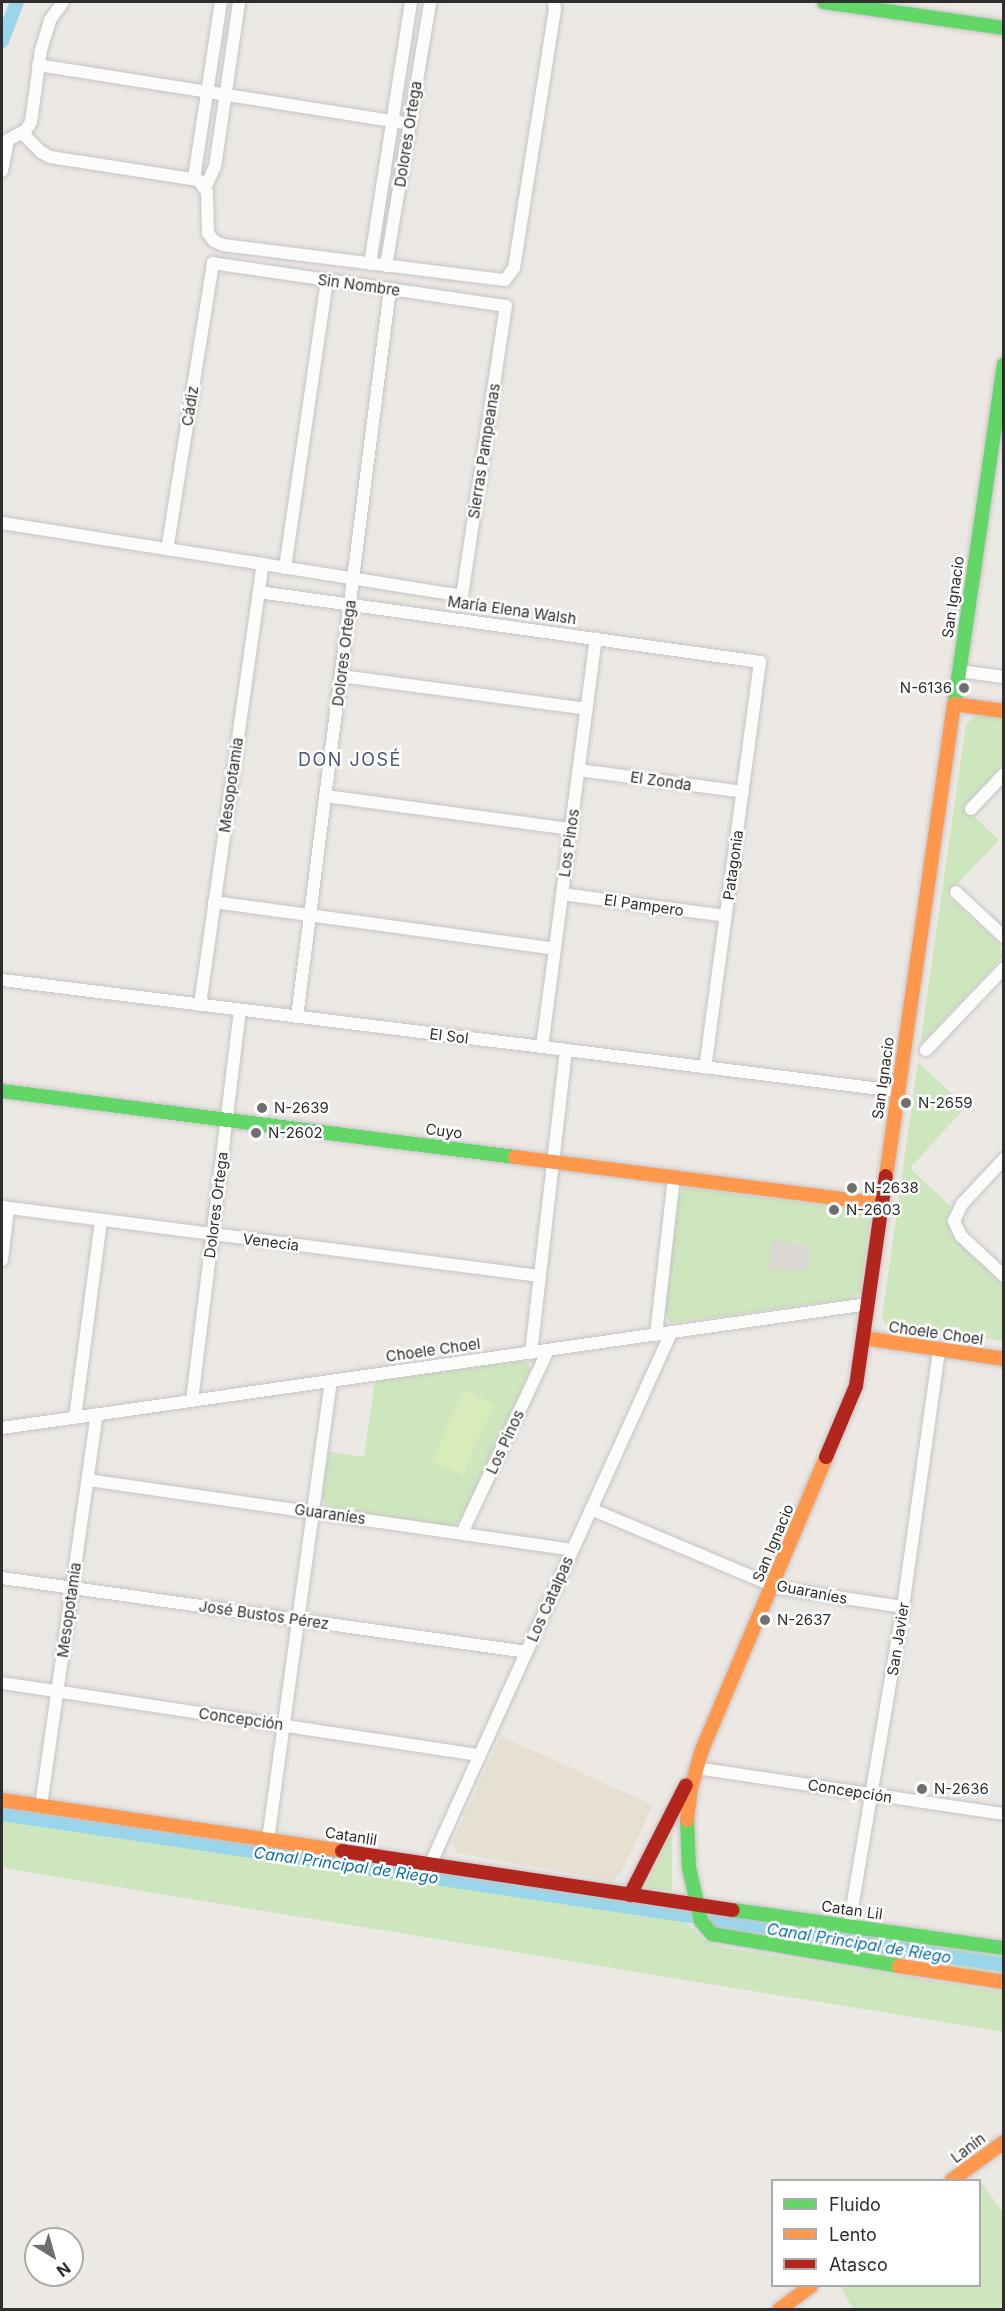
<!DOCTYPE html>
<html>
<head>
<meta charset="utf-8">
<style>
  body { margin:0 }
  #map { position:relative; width:1005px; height:2311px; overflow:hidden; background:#ece8e4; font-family:Inter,sans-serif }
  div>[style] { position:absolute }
  .education>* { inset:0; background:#e6e0d3 }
  .green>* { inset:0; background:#cee6be }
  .pitch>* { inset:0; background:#d9eabb }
  .plaza>* { inset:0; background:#dad6d2 }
  .canal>* { height:14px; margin:-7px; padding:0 7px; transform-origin:7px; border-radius:7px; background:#99d6ec }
  .roads { filter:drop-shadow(0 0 2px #c5c4c5) drop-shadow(0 0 2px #c5c4c5) }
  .street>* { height:12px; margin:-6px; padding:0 6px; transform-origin:6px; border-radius:6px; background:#fcfcfb }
  .fast>* { height:14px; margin:-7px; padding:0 7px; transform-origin:7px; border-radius:7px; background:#63d668 }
  .slow>* { height:14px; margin:-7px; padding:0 7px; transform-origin:7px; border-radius:7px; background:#ff974d }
  .jam>* { height:14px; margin:-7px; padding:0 7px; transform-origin:7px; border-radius:7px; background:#b3261e }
  .dots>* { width:16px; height:16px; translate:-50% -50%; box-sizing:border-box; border:3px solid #fff; border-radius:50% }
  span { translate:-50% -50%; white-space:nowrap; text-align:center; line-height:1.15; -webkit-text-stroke:5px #fff; paint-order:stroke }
  .street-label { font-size:15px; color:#2e2e2e }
  .poi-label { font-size:15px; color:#2e2e2e }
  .right { translate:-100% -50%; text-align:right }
  .left { translate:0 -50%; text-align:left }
  .water-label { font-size:16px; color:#0d6fa3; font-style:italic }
  .quarter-label { font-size:18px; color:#4d5680; letter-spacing:1.5px }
  .frame { position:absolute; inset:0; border:3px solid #2e2e2e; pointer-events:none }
  .legend { position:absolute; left:771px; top:2179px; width:210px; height:108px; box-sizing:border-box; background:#fff; border:2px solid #ababab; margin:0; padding:8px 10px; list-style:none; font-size:18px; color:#2e2e2e }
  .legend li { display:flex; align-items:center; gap:12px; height:30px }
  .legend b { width:30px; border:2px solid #ababab }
  .north { position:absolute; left:24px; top:2227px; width:60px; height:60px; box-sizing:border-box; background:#fff; border:2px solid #ababab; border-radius:50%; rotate:143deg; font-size:16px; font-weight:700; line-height:24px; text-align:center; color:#2e2e2e }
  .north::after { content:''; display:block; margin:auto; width:21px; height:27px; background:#706f6e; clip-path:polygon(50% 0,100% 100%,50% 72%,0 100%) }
</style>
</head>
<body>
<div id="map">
  <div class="education">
    <div style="clip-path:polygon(501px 1736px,653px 1805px,620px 1875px,611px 1881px,457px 1853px,452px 1843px)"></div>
  </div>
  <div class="green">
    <div style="clip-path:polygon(979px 714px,1003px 716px,1003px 764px,964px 807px,999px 840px,947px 895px,1000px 945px,1002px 957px,920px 1045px,966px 724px)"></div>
    <div style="clip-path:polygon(918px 1062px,966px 1107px,910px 1168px,951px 1207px,947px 1219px,951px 1233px,1003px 1285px,1003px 1341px,886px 1325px,882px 1317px)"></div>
    <div style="clip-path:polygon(685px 1187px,863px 1211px,870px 1222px,860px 1292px,850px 1299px,670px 1323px,664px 1314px,677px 1198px)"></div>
    <div style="clip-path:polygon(521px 1361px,529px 1364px,530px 1371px,461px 1519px,456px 1524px,448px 1526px,333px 1508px,325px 1504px,322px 1495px,329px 1452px,364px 1457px,375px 1381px)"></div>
    <div style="clip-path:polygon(2px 1820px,679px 1920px,685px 1922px,706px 1941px,725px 1948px,1003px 1992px,1003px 2032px,2px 1868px)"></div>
    <div style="clip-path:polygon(672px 1831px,672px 1890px,648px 1889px,646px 1885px)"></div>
    <div style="clip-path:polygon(718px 1914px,1003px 1952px,1003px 1977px,718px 1929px,714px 1923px)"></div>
    <div style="clip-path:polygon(979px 2180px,1003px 2212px,1003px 2309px,853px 2309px,840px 2286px,980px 2286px)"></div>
  </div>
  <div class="pitch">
    <div style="clip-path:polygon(464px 1390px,494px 1404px,463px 1475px,432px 1461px)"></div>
  </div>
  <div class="plaza">
    <div style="clip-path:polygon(772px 1239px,810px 1247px,807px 1270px,768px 1270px)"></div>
  </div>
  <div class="canal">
    <div style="left:2px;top:41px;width:42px;rotate:-69deg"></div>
    <div style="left:2px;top:1814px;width:696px;rotate:8.43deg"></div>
    <div style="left:714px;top:1920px;width:293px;rotate:8.8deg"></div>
  </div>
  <div class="roads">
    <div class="street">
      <div style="left:38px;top:65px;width:377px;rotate:9deg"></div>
      <div style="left:22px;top:133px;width:27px;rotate:45deg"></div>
      <div style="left:41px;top:152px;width:10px;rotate:29deg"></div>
      <div style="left:50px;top:157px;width:150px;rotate:8.8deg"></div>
      <div style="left:198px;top:180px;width:15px;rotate:53deg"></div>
      <div style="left:207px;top:192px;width:41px;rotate:88.6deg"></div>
      <div style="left:208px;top:233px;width:10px;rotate:53deg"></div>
      <div style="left:214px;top:241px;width:10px;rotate:24deg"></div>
      <div style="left:223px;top:245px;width:284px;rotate:7.1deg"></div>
      <div style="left:505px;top:280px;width:15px;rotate:-53deg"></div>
      <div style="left:514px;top:268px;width:262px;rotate:-81deg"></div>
      <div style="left:555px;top:9px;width:7px;rotate:-98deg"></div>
      <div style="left:2px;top:171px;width:32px;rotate:-79deg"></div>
      <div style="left:8px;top:140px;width:21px;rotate:-29deg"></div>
      <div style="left:26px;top:130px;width:9px;rotate:-58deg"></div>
      <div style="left:31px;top:122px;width:73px;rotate:-82.1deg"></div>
      <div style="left:41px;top:50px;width:31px;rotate:-73deg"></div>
      <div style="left:50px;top:20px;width:22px;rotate:-54deg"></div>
      <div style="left:194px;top:178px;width:178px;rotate:-81.3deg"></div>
      <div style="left:205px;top:188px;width:23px;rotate:-65deg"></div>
      <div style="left:215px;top:167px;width:167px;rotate:-81.7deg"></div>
      <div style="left:370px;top:264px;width:265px;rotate:-81.1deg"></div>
      <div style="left:386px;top:266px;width:268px;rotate:-80.5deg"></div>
      <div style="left:2px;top:523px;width:167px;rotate:9deg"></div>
      <div style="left:167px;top:549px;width:97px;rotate:8.9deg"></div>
      <div style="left:263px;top:564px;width:202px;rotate:9.1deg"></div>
      <div style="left:462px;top:596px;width:293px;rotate:-81.4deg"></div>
      <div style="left:506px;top:306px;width:296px;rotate:-171.7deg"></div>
      <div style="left:213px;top:263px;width:290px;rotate:99.1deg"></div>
      <div style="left:285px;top:568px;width:291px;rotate:-81.7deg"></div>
      <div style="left:259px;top:592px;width:506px;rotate:7.95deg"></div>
      <div style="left:760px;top:662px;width:409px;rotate:97.7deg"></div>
      <div style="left:959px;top:671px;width:45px;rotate:7.6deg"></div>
      <div style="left:341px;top:676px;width:248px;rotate:7.6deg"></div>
      <div style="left:579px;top:770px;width:165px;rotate:7.6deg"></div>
      <div style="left:326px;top:796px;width:247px;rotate:7.7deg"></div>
      <div style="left:971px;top:809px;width:48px;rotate:-46.7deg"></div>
      <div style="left:956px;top:892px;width:66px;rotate:43.2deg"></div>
      <div style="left:562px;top:894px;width:165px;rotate:7.6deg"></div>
      <div style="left:214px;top:902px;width:344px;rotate:7.8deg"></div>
      <div style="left:2px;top:980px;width:902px;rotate:7.07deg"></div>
      <div style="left:200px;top:1005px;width:445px;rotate:-81.9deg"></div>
      <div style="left:297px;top:1017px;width:734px;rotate:-82.72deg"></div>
      <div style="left:542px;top:1047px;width:412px;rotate:-82.5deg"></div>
      <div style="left:926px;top:1050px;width:113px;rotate:-46.4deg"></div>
      <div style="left:1004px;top:1159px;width:62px;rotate:133deg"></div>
      <div style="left:962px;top:1204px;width:19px;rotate:115deg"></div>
      <div style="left:954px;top:1221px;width:17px;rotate:65deg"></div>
      <div style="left:961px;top:1236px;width:59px;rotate:42.9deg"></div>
      <div style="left:2px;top:1207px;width:542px;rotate:7.31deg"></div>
      <div style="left:2px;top:1260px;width:52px;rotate:-83.4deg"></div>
      <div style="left:656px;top:1335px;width:159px;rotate:-83.5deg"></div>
      <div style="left:531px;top:1353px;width:305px;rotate:-83.4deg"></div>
      <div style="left:192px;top:1401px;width:394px;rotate:-83deg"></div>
      <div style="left:75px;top:1418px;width:200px;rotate:-82.5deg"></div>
      <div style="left:2px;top:1428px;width:875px;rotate:-8.15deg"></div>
      <div style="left:88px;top:1480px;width:489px;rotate:8.2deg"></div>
      <div style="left:591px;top:1509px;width:204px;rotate:22.8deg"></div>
      <div style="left:779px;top:1588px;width:125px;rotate:8.7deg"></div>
      <div style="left:462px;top:1533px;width:202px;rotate:-64.8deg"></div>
      <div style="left:2px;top:1578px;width:530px;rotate:8.02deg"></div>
      <div style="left:2px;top:1683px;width:483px;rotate:8.6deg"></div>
      <div style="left:696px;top:1768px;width:311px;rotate:8.5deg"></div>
      <div style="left:41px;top:1806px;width:396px;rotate:-81.9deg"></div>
      <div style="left:268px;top:1840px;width:463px;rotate:-82.2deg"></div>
      <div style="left:430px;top:1865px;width:584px;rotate:-65.63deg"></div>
      <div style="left:849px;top:1926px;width:324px;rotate:-80.4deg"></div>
      <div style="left:903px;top:1607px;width:260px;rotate:-82deg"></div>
    </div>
    <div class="fast">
      <div style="left:824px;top:2px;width:182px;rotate:8.2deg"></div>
      <div style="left:954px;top:707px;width:346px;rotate:-81.7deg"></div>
      <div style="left:2px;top:1091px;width:517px;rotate:7.33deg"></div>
      <div style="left:687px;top:1820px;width:48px;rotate:87.6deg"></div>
      <div style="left:689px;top:1868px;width:37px;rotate:77deg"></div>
      <div style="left:697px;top:1904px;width:17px;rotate:77deg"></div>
      <div style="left:701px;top:1921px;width:17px;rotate:50deg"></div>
      <div style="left:712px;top:1934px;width:190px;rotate:9.7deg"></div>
      <div style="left:733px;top:1910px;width:274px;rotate:8deg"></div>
    </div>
    <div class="slow">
      <div style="left:954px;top:704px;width:50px;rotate:8deg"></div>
      <div style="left:515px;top:1157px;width:370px;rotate:7.3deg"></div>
      <div style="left:886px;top:1176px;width:474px;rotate:-81.8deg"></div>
      <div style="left:864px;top:1338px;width:142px;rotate:8.5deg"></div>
      <div style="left:2px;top:1800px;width:344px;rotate:8.5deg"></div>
      <div style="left:687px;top:1820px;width:32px;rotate:-83deg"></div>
      <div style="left:691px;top:1788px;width:37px;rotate:-74deg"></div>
      <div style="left:701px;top:1752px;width:320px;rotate:-67deg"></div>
      <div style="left:899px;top:1966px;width:106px;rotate:8.7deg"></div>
      <div style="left:952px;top:2180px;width:64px;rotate:-36.2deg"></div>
      <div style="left:779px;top:2310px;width:40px;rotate:-37deg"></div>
    </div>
    <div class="jam">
      <div style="left:826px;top:1457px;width:77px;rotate:-67.1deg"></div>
      <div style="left:856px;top:1386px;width:212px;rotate:-81.9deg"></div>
      <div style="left:342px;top:1851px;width:395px;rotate:8.6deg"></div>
      <div style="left:630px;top:1895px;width:123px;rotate:-63deg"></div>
    </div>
  </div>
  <div class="dots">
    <div style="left:964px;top:688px;background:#706f6e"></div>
    <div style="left:906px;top:1103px;background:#706f6e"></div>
    <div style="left:262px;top:1108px;background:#706f6e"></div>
    <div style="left:256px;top:1133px;background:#706f6e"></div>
    <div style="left:852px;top:1188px;background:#706f6e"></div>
    <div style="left:834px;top:1210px;background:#706f6e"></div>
    <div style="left:765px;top:1620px;background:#706f6e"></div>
    <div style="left:922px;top:1789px;background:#706f6e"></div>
  </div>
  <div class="street-label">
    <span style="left:408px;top:134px;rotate:-81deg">Dolores Ortega</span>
    <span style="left:359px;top:285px;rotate:8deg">Sin Nombre</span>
    <span style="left:190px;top:406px;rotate:-81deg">Cádiz</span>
    <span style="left:484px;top:451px;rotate:-81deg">Sierras Pampeanas</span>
    <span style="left:953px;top:597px;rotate:-82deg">San Ignacio</span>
    <span style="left:512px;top:610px;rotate:8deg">María Elena Walsh</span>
    <span style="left:344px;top:653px;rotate:-83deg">Dolores Ortega</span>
    <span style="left:661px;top:781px;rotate:8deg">El Zonda</span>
    <span style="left:231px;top:785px;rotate:-82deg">Mesopotamia</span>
    <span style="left:569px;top:843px;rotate:-82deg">Los Pinos</span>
    <span style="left:733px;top:865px;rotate:-82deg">Patagonia</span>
    <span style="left:644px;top:905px;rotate:8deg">El Pampero</span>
    <span style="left:449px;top:1036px;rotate:7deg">El Sol</span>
    <span style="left:883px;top:1078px;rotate:-82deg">San Ignacio</span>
    <span style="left:444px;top:1131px;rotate:7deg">Cuyo</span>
    <span style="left:216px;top:1205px;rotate:-83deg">Dolores Ortega</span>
    <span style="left:271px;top:1242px;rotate:7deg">Venecia</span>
    <span style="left:936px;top:1333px;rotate:8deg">Choele Choel</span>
    <span style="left:433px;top:1350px;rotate:-8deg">Choele Choel</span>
    <span style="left:505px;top:1442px;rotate:-65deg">Los Pinos</span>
    <span style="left:330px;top:1514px;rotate:8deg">Guaraníes</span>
    <span style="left:773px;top:1543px;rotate:-67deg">San Ignacio</span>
    <span style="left:812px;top:1592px;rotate:11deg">Guaraníes</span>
    <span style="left:550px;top:1599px;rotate:-66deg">Los Catalpas</span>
    <span style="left:69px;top:1610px;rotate:-82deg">Mesopotamia</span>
    <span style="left:264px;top:1615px;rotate:8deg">José Bustos Pérez</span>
    <span style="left:898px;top:1639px;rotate:-81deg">San Javier</span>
    <span style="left:241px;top:1719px;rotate:8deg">Concepción</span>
    <span style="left:850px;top:1791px;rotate:9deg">Concepción</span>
    <span style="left:351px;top:1836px;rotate:9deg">Catanlil</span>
    <span style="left:852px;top:1910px;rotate:8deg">Catan Lil</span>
    <span style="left:968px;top:2148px;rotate:-37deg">Lanín</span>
  </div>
  <div class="poi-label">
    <span class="right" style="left:952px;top:688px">N-6136</span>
    <span class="left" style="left:918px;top:1103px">N-2659</span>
    <span class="left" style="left:274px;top:1108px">N-2639</span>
    <span class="left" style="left:268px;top:1133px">N-2602</span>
    <span class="left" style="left:864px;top:1188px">N-2638</span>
    <span class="left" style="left:846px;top:1210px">N-2603</span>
    <span class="left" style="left:777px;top:1620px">N-2637</span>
    <span class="left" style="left:934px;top:1789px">N-2636</span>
  </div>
  <div class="water-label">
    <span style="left:346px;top:1865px;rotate:8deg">Canal Principal de Riego</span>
    <span style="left:859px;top:1943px;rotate:9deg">Canal Principal de Riego</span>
  </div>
  <div class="quarter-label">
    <span style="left:350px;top:760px">DON JOSÉ</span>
  </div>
  <div class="frame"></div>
  <ul class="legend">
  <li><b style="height:8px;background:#63d668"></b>Fluido</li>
  <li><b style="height:8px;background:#ff974d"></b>Lento</li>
  <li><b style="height:8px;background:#b3261e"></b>Atasco</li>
  </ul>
  <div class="north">N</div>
</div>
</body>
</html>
